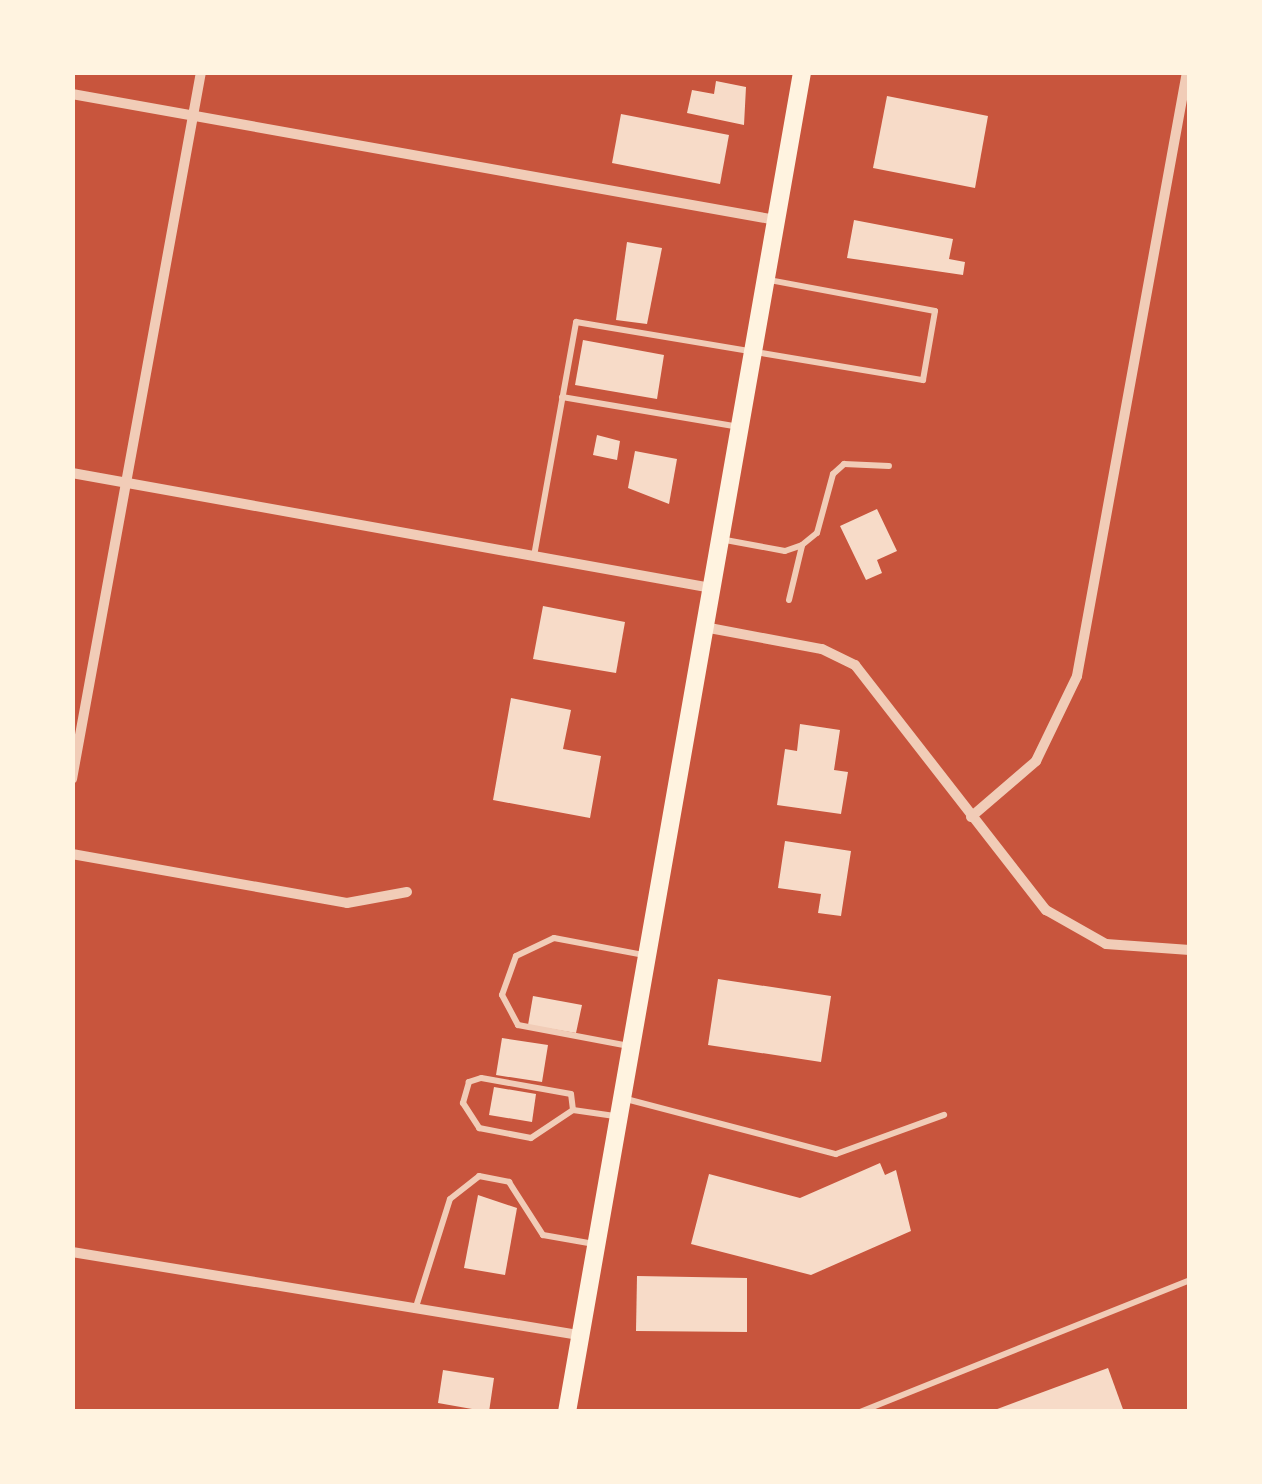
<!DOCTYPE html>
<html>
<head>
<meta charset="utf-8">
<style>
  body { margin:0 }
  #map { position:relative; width:1262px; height:1484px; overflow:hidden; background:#c8553d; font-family:"Titillium Web",sans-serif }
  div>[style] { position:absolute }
  .building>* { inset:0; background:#f7dbc8 }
  .service>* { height:6px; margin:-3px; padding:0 3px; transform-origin:3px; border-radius:3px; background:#f1ccb7 }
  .minor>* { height:10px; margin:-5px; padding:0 5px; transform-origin:5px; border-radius:5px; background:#f1ccb7 }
  .primary>* { height:18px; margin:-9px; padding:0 9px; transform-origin:9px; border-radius:9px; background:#fff3e0 }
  span { translate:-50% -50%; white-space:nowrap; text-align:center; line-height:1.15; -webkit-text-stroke:10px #fff3e0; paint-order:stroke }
  .frame { position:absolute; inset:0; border:75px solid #fff3e0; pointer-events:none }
</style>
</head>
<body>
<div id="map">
  <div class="building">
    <div style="clip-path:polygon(716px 81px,746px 87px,744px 125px,687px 113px,692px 90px,714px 94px)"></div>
    <div style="clip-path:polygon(887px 96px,988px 116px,975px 188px,873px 168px)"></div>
    <div style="clip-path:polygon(621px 114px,729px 135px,720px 184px,612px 163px)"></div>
    <div style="clip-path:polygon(854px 220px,953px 239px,949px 259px,965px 262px,963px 275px,847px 258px)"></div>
    <div style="clip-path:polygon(627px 242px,662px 248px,647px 324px,616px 320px)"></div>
    <div style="clip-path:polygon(583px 340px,664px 355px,657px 399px,575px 385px)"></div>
    <div style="clip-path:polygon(597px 435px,620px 441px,617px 460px,593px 455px)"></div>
    <div style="clip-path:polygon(635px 451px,677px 459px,669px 504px,628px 488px)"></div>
    <div style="clip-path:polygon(877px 509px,897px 551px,877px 560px,882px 573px,866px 580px,840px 526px)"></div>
    <div style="clip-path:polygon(543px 606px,625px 622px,616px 673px,533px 659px)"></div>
    <div style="clip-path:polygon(511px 698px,571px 710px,563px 749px,601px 756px,590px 818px,493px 800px)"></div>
    <div style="clip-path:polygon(800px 724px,840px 730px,834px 770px,848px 772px,841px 814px,777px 805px,785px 749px,797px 751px)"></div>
    <div style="clip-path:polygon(785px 841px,851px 851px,841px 916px,818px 913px,821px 894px,778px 888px)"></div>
    <div style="clip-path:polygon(718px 979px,831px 996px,821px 1062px,708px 1045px)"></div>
    <div style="clip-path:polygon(533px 996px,582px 1005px,576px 1033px,528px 1025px)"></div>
    <div style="clip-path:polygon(502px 1038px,548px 1045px,542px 1082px,496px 1075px)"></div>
    <div style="clip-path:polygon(494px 1087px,536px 1094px,532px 1122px,489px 1115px)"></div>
    <div style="clip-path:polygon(880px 1163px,885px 1175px,896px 1170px,911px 1231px,811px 1275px,691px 1244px,709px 1174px,800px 1198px)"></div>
    <div style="clip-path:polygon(478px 1195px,517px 1208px,505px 1275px,464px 1268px)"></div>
    <div style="clip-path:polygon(637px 1276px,747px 1278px,747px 1332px,636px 1331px)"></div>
    <div style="clip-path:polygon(1108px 1368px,1124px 1412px,992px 1412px,992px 1411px)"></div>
    <div style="clip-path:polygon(443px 1370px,494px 1378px,489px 1412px,438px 1403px)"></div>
  </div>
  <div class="service">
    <div style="left:562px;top:397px;width:180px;rotate:9.6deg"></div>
    <div style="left:720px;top:539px;width:66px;rotate:10.5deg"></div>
    <div style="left:785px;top:551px;width:18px;rotate:-19deg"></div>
    <div style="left:802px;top:545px;width:19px;rotate:-39deg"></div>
    <div style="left:817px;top:533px;width:61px;rotate:-74.8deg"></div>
    <div style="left:833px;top:474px;width:15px;rotate:-42deg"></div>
    <div style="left:844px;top:464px;width:45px;rotate:2.5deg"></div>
    <div style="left:534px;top:556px;width:238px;rotate:-79.8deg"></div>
    <div style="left:576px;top:322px;width:352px;rotate:9.5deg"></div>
    <div style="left:923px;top:380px;width:70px;rotate:-80.1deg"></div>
    <div style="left:935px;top:311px;width:168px;rotate:-169.4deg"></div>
    <div style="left:789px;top:600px;width:56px;rotate:-76.5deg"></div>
    <div style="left:629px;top:1046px;width:113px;rotate:-169.3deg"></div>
    <div style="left:518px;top:1025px;width:34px;rotate:-118deg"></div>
    <div style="left:502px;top:995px;width:41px;rotate:-70.3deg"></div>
    <div style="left:516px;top:956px;width:42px;rotate:-25.3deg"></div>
    <div style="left:554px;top:938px;width:92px;rotate:10.7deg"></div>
    <div style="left:626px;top:1099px;width:217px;rotate:14.7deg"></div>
    <div style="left:836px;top:1154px;width:115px;rotate:-19.9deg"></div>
    <div style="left:573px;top:1110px;width:16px;rotate:-97deg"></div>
    <div style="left:571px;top:1094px;width:91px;rotate:-169.9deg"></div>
    <div style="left:481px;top:1078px;width:13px;rotate:162deg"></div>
    <div style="left:469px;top:1082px;width:22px;rotate:106deg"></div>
    <div style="left:463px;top:1103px;width:30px;rotate:57deg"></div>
    <div style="left:479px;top:1128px;width:53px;rotate:10.9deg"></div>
    <div style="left:531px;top:1138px;width:50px;rotate:-33.7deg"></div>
    <div style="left:573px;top:1110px;width:42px;rotate:8.1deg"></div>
    <div style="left:415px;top:1310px;width:116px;rotate:-72.5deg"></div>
    <div style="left:450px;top:1199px;width:37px;rotate:-38deg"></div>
    <div style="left:479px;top:1176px;width:31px;rotate:11deg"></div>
    <div style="left:509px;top:1182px;width:63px;rotate:57.3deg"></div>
    <div style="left:543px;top:1235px;width:52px;rotate:10deg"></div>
    <div style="left:860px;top:1412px;width:355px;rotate:-21.8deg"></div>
  </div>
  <div class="minor">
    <div style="left:72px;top:94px;width:715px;rotate:10.15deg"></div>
    <div style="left:72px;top:473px;width:649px;rotate:10.2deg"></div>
    <div style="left:704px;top:627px;width:120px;rotate:10.6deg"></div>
    <div style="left:822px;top:649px;width:37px;rotate:26deg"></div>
    <div style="left:855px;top:665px;width:311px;rotate:52.1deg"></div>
    <div style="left:1046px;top:910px;width:69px;rotate:29.5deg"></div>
    <div style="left:1106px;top:944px;width:84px;rotate:4.1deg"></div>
    <div style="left:72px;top:779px;width:719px;rotate:-79.66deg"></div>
    <div style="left:971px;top:817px;width:86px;rotate:-40.7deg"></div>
    <div style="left:1036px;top:761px;width:94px;rotate:-64.2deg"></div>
    <div style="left:1077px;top:676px;width:614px;rotate:-79.68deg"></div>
    <div style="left:72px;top:854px;width:279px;rotate:10.1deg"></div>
    <div style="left:347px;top:903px;width:61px;rotate:-10.4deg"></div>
    <div style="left:72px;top:1252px;width:514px;rotate:9.3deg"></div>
  </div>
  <div class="primary">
    <div style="left:567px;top:1412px;width:1360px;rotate:-80.05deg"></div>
  </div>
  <div class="frame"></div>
</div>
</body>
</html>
